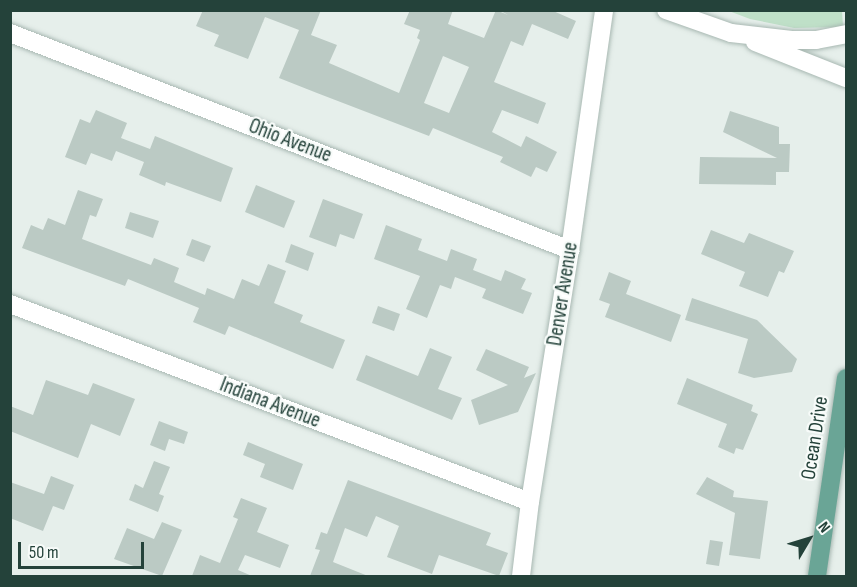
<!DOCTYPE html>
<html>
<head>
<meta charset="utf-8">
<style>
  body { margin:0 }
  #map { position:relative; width:857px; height:587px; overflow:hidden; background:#e6efeb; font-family:"Sofia Sans Condensed",sans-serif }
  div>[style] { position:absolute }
  .green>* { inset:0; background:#bfe0c8 }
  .building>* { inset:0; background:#bbcac4 }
  .roads { filter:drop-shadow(0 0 2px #a8b8b2) drop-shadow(0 0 2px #a8b8b2) }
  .minor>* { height:18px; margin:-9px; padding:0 9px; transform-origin:9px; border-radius:9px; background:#fff }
  .secondary>* { height:18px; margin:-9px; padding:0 9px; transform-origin:9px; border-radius:9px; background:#fff }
  .primary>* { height:18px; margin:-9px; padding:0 9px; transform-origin:9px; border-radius:9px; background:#6aa596 }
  span { translate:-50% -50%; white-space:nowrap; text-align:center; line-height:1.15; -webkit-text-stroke:4.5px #f7fbf9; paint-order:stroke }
  .street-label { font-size:21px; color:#24423a }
  .frame { position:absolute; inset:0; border:12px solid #24423a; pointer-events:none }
  .north { position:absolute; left:779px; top:509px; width:60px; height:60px; -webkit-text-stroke:4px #f7fbf9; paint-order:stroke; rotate:52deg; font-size:16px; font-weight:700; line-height:24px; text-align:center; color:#24423a }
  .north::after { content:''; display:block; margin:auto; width:21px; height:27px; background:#24423a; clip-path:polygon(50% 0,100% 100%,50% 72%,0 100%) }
  .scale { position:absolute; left:18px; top:542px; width:126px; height:27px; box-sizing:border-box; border:3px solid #24423a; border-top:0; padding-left:8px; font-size:18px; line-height:21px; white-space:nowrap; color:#24423a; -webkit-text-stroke:4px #f7fbf9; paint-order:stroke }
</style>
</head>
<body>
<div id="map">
  <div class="green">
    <div style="clip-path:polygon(729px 11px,842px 11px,843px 27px,794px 28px,750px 19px)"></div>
  </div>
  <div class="building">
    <div style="clip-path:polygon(evenodd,203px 10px,321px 10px,311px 35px,337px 45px,329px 63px,399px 93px,420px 40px,417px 38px,420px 30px,404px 24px,410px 10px,453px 10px,448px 24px,484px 38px,496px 10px,508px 15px,499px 10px,551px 10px,576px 21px,568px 39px,532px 24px,523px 46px,511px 41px,494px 82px,546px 103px,538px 124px,502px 110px,492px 132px,521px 147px,526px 136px,557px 152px,547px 172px,536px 167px,531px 177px,500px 162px,503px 157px,433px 128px,429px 136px,317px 93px,279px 78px,299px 30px,265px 17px,248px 59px,214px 46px,219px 35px,196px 26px,203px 10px,443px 56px,469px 67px,449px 113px,424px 103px,443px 56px)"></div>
    <div style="clip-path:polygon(96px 110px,127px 123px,121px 138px,150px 149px,155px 136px,233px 168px,221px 202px,166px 182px,165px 186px,139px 175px,144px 162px,116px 151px,112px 161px,91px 153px,86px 165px,65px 157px,80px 119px,90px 123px)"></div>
    <div style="clip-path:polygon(730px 111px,779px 127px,779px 144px,790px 144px,789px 172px,776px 172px,776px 185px,699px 184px,700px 157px,777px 158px,723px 132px)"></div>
    <div style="clip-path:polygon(256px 185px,295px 201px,284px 228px,245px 212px)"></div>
    <div style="clip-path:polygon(78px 190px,103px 199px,96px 217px,90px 215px,82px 239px,151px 265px,154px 258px,179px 268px,174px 282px,205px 295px,207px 288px,234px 299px,242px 279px,259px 286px,268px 264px,286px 271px,274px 303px,303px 315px,300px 322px,345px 340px,333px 369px,229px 326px,225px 335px,193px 322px,199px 308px,128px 279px,125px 286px,22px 248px,31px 225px,43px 230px,48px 218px,65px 225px)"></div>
    <div style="clip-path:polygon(323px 199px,363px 214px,354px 239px,340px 234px,336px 247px,309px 237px)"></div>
    <div style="clip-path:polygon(130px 212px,159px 221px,153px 238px,125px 228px)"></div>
    <div style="clip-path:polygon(386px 225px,422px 239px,418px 250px,447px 261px,451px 249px,477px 259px,473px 270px,501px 281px,505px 270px,526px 279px,521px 289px,532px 293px,523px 314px,482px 298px,486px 289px,455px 277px,451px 289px,440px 285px,427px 318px,406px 309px,420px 276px,374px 259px)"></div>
    <div style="clip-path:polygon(711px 230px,744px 243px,749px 233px,794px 251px,784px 273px,779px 271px,768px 297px,739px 286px,745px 272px,701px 254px)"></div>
    <div style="clip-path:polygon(192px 239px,211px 246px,204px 262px,186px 255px)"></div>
    <div style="clip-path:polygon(291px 244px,314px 253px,308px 271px,285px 262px)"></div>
    <div style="clip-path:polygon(609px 272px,631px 281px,626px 294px,681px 315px,671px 342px,605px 317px,610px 304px,599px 300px)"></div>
    <div style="clip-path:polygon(692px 298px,757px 320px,797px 359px,792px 372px,754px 378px,738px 373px,748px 339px,685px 320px)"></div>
    <div style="clip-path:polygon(378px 306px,400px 314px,394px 331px,372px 323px)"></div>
    <div style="clip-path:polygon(430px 348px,452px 357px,438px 389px,462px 398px,452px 420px,356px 380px,366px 355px,418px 376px)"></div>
    <div style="clip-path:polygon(486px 349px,529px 367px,524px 378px,536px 373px,518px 412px,479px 425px,471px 400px,508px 385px,476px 370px)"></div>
    <div style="clip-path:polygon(687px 378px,753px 405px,751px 411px,758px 414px,743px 450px,736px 448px,734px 454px,718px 447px,727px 424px,677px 404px)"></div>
    <div style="clip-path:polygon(46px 380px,88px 395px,93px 383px,135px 399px,120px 436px,91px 424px,78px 458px,10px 431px,10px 406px,33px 415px)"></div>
    <div style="clip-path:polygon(159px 421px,188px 432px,184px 444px,169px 439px,165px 451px,150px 445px)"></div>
    <div style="clip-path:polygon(248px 442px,303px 464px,293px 490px,260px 477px,265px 464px,243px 455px)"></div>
    <div style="clip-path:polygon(154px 461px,170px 467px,159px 494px,164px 496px,158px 512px,129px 500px,135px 484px,143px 488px)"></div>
    <div style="clip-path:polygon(51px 476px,74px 485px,64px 510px,53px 506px,43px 531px,10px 518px,10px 482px,44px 494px)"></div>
    <div style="clip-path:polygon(707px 477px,734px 491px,733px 497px,768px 501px,760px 559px,729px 555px,735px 513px,696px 494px)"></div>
    <div style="clip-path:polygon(348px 480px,491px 533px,486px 545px,508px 553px,499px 576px,439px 555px,432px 574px,387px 557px,399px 526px,376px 516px,367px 537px,345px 528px,333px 562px,368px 576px,310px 576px,320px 550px,315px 549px,321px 532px,327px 534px)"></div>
    <div style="clip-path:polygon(241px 498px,267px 508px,257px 532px,289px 545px,280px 568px,245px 555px,238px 570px,252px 576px,192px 576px,200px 555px,220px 563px,238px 519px,233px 517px)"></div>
    <div style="clip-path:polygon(162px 522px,182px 530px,162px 576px,114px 559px,127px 528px,154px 539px)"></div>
    <div style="clip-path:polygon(710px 540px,723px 542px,719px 566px,706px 564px)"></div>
  </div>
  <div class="roads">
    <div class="minor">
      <div style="left:10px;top:33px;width:601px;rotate:21.18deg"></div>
      <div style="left:10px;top:304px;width:556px;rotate:20.85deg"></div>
      <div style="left:521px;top:576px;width:75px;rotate:-83.1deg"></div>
      <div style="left:530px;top:502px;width:255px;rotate:-81deg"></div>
      <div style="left:570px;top:250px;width:242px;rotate:-81.9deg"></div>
    </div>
    <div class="secondary">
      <div style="left:666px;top:10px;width:69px;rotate:19.5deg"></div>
      <div style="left:731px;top:33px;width:61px;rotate:6.5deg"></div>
      <div style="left:792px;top:40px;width:24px"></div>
      <div style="left:816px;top:40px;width:31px;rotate:-11deg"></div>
      <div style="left:755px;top:42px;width:98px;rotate:21.6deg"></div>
    </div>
    <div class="primary">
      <div style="left:817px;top:576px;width:200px;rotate:-81.7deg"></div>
    </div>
  </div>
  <div class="street-label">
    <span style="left:290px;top:141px;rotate:21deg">Ohio Avenue</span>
    <span style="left:563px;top:294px;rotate:-81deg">Denver Avenue</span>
    <span style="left:270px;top:403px;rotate:21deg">Indiana Avenue</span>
    <span style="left:815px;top:438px;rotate:-81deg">Ocean Drive</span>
  </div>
  <div class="frame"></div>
  <div class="north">N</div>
  <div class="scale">50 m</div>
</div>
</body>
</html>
